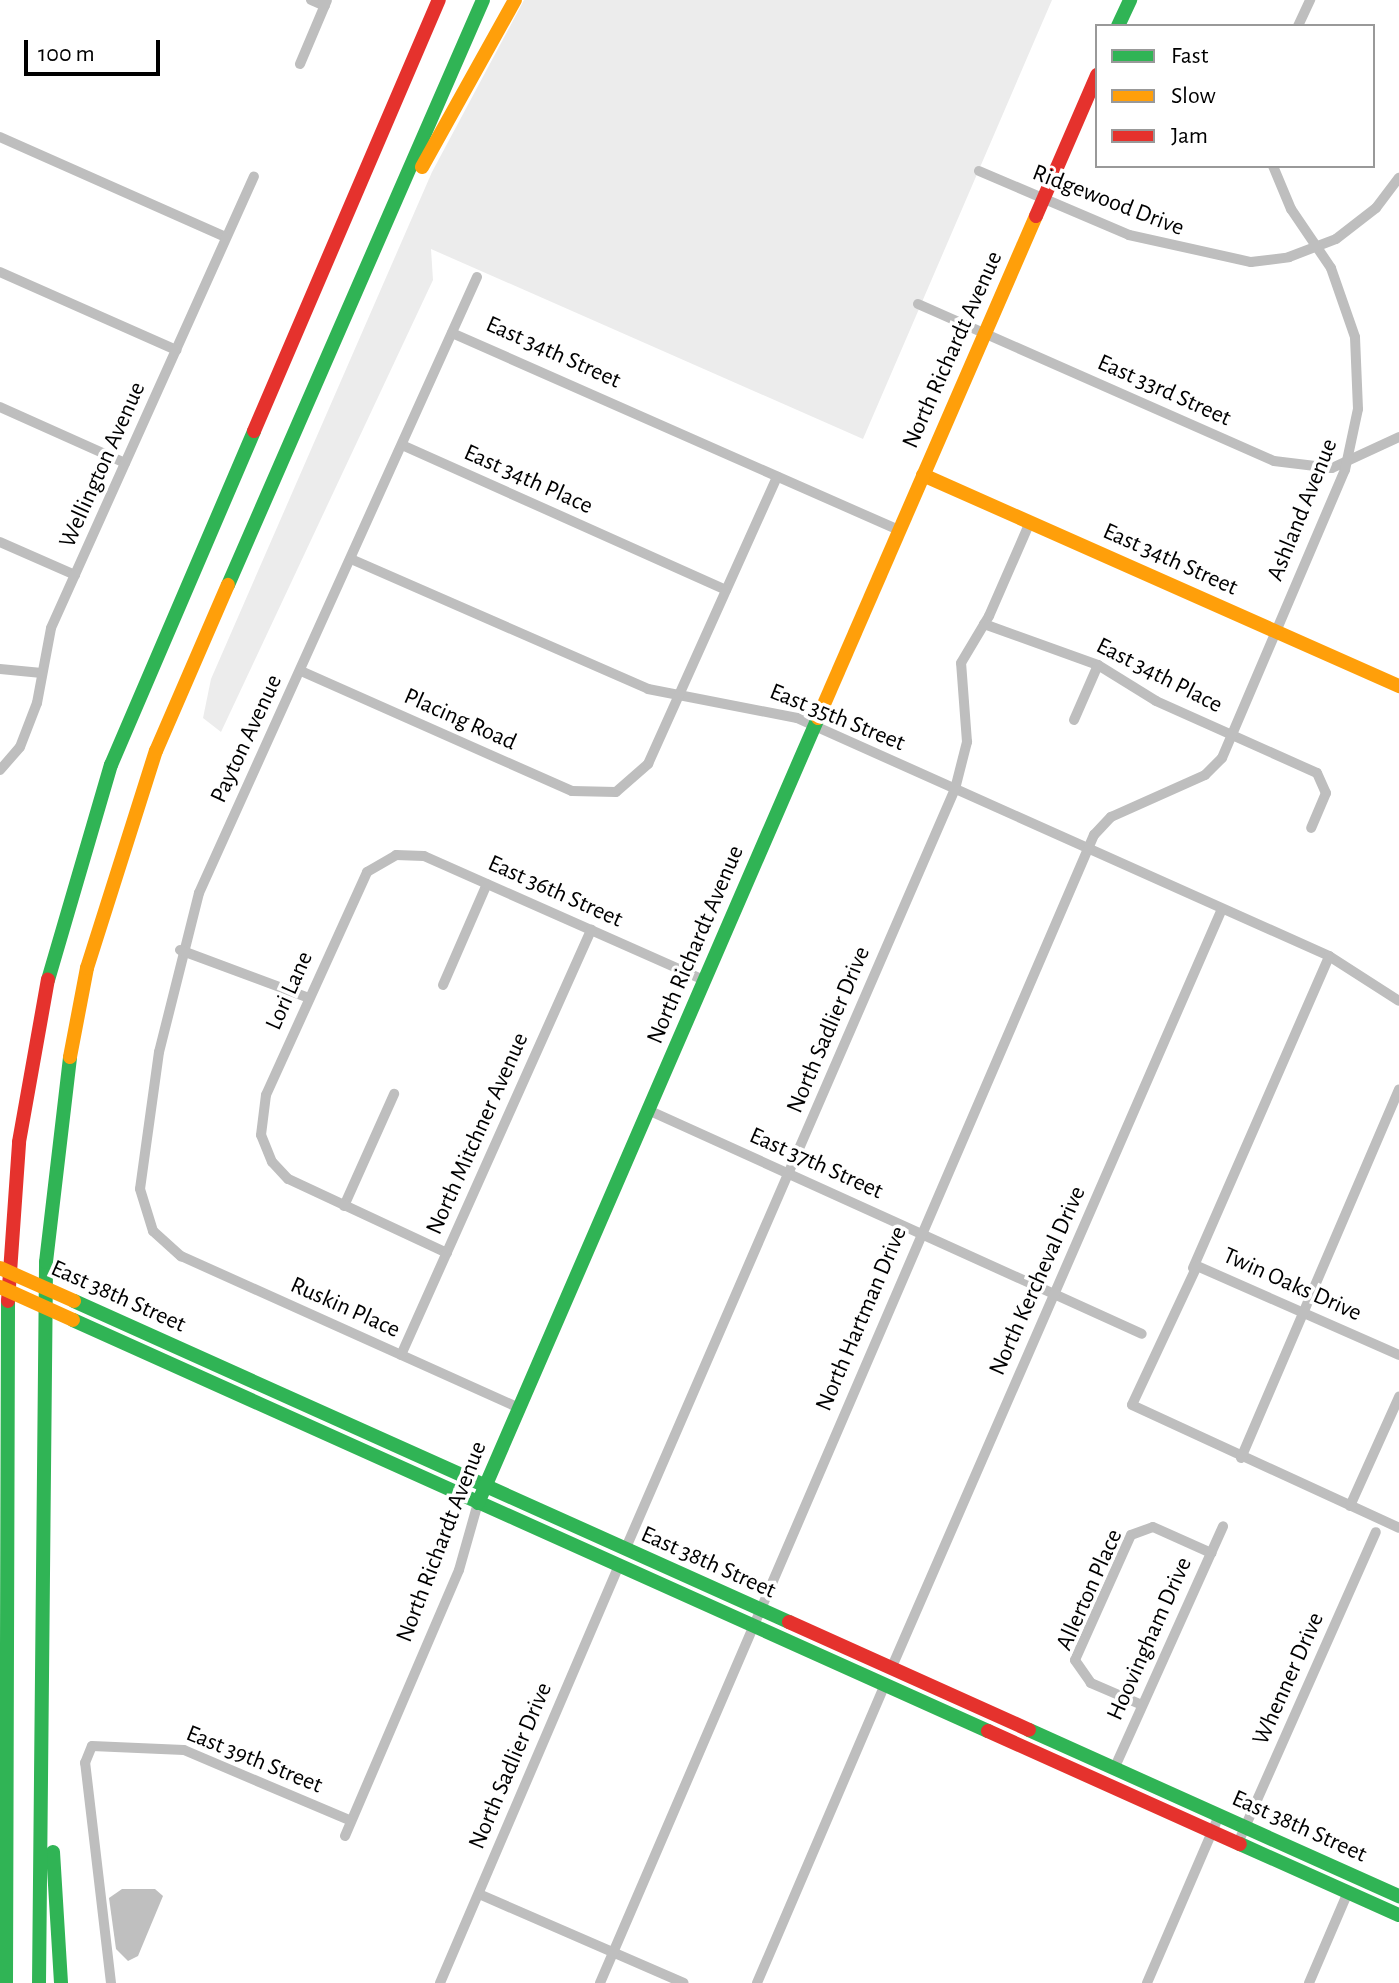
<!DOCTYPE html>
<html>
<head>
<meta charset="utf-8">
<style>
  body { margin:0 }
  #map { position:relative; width:1399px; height:1983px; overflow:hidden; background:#fff; font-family:"Alegreya Sans",sans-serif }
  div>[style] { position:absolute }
  .green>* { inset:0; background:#ececec }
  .water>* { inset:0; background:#bfbfbf }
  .street>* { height:10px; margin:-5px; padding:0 5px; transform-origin:5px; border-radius:5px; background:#bebebe }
  .fast>* { height:14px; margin:-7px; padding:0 7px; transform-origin:7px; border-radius:7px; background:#30b455 }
  .slow>* { height:14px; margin:-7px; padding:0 7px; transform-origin:7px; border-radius:7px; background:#ff9f0a }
  .jam>* { height:14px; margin:-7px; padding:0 7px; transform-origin:7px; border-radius:7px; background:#e5322d }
  .slow-bridge>* { height:14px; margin:-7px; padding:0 7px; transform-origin:7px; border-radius:7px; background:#ff9f0a }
  span { translate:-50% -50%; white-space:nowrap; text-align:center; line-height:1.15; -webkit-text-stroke:7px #fff; paint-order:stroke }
  .street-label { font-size:24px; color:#000 }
  .legend { position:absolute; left:1095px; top:24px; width:280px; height:144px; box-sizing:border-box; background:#fff; border:2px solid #999; margin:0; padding:10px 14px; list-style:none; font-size:24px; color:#000 }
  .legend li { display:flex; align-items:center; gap:16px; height:40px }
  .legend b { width:40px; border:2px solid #999 }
  .scale { position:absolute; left:24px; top:40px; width:136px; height:36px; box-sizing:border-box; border:4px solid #000; border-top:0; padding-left:10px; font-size:24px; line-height:28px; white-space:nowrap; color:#000; -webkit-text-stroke:6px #fff; paint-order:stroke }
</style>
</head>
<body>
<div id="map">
  <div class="green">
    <div style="clip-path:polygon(524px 0,1052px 0,863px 439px,431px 249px,433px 280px,221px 732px,203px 718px,211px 679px,432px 172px)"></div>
  </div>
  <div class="water">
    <div style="clip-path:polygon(122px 1889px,155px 1889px,163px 1896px,138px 1956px,128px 1961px,116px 1949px,109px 1898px)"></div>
  </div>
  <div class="street">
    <div style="left:311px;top:0;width:15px;rotate:23deg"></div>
    <div style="left:1298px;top:26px;width:29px;rotate:-65deg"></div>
    <div style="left:300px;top:64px;width:69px;rotate:-67.1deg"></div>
    <div style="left:0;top:137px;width:247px;rotate:23.9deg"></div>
    <div style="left:979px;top:171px;width:163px;rotate:23.1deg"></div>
    <div style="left:1129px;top:235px;width:125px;rotate:12.5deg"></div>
    <div style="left:1251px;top:262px;width:38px;rotate:-7deg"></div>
    <div style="left:1289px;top:257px;width:50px;rotate:-21deg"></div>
    <div style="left:1336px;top:239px;width:51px;rotate:-37.8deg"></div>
    <div style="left:1376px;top:208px;width:38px;rotate:-53deg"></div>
    <div style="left:0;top:272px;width:193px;rotate:23.9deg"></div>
    <div style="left:477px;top:277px;width:676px;rotate:114.29deg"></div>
    <div style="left:199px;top:893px;width:164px;rotate:104.1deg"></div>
    <div style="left:159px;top:1052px;width:138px;rotate:97.9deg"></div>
    <div style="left:140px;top:1189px;width:44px;rotate:72.8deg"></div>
    <div style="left:153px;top:1231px;width:38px;rotate:42deg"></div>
    <div style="left:181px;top:1256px;width:371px;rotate:24.2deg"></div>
    <div style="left:918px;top:304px;width:389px;rotate:23.8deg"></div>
    <div style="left:1274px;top:461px;width:58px;rotate:6.9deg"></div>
    <div style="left:1332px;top:468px;width:74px;rotate:-24.8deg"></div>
    <div style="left:452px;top:333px;width:488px;rotate:23.8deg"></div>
    <div style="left:0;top:407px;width:137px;rotate:24.1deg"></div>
    <div style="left:402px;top:445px;width:355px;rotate:24.1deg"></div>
    <div style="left:0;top:542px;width:82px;rotate:23.7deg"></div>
    <div style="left:351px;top:559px;width:324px;rotate:23.6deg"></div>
    <div style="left:648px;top:689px;width:152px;rotate:11deg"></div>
    <div style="left:797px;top:718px;width:583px;rotate:24.1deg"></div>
    <div style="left:1329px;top:956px;width:83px;rotate:32.7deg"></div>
    <div style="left:984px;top:624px;width:121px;rotate:19.8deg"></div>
    <div style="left:1098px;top:665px;width:68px;rotate:31.8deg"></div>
    <div style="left:1156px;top:701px;width:176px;rotate:24.1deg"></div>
    <div style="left:1317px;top:773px;width:22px;rotate:66deg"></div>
    <div style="left:1326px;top:793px;width:38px;rotate:113deg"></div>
    <div style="left:0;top:669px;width:42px;rotate:5.4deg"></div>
    <div style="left:301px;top:671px;width:296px;rotate:23.9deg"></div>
    <div style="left:572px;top:791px;width:44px;rotate:1.3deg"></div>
    <div style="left:616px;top:792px;width:43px;rotate:-41.2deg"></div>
    <div style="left:648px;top:764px;width:315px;rotate:-65.8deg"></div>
    <div style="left:1074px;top:720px;width:60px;rotate:-66.4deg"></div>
    <div style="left:0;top:770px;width:30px;rotate:-49deg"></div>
    <div style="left:20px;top:747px;width:47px;rotate:-68.9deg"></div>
    <div style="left:37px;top:703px;width:76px;rotate:-79.4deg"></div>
    <div style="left:51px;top:628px;width:495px;rotate:-65.8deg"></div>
    <div style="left:180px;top:950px;width:138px;rotate:20.4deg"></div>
    <div style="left:443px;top:985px;width:110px;rotate:-66.5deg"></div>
    <div style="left:648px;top:1110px;width:542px;rotate:24.39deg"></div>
    <div style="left:344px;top:1206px;width:123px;rotate:-65.9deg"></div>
    <div style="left:447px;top:1253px;width:175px;rotate:-155deg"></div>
    <div style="left:288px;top:1179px;width:23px;rotate:-133deg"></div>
    <div style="left:272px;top:1162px;width:29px;rotate:-112deg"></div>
    <div style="left:261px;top:1135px;width:40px;rotate:-82.9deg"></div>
    <div style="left:266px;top:1095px;width:245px;rotate:-65.6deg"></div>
    <div style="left:367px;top:872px;width:34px;rotate:-30deg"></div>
    <div style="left:396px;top:855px;width:28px;rotate:2deg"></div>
    <div style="left:424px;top:856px;width:306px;rotate:23.9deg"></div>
    <div style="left:1193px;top:1268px;width:340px;rotate:-66.4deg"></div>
    <div style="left:401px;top:1355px;width:466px;rotate:-65.9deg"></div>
    <div style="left:1399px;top:1355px;width:221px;rotate:-156.2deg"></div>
    <div style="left:1197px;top:1266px;width:153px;rotate:115.1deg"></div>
    <div style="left:1132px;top:1405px;width:294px;rotate:24.7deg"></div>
    <div style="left:1241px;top:1458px;width:401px;rotate:-66.8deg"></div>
    <div style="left:1350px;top:1506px;width:120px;rotate:-65.8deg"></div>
    <div style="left:625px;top:1550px;width:829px;rotate:-66.56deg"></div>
    <div style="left:955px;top:789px;width:49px;rotate:-75.7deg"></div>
    <div style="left:967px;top:742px;width:79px;rotate:-94.3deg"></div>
    <div style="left:961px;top:663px;width:55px;rotate:-59.2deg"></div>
    <div style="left:989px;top:616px;width:103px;rotate:-66.4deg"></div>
    <div style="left:891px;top:1669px;width:829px;rotate:-66.47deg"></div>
    <div style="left:1142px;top:1705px;width:56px;rotate:-156.7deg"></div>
    <div style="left:1091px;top:1683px;width:28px;rotate:-125deg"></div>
    <div style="left:1075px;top:1660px;width:137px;rotate:-65.9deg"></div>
    <div style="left:1131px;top:1535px;width:23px;rotate:-20deg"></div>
    <div style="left:1153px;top:1527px;width:64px;rotate:24.1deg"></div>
    <div style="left:1114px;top:1769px;width:266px;rotate:-65.8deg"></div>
    <div style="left:345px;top:1836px;width:289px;rotate:-66.8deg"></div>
    <div style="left:459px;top:1570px;width:70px;rotate:-74.2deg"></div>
    <div style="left:1238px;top:1843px;width:340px;rotate:-66.1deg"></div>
    <div style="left:479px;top:1894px;width:223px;rotate:23.5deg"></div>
    <div style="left:111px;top:1983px;width:222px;rotate:-96.7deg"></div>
    <div style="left:85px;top:1763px;width:18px;rotate:-68deg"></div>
    <div style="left:92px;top:1746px;width:92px;rotate:2.5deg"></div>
    <div style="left:184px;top:1750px;width:181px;rotate:23deg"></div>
    <div style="left:440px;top:1983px;width:455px;rotate:-66.8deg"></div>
    <div style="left:600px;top:1983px;width:1250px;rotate:-66.72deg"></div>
    <div style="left:1094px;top:835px;width:25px;rotate:-47deg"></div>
    <div style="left:1111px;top:817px;width:103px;rotate:-24.1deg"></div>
    <div style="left:1205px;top:775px;width:24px;rotate:-45deg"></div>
    <div style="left:1222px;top:758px;width:313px;rotate:-66.9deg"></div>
    <div style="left:1345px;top:470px;width:62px;rotate:-78deg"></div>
    <div style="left:1358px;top:409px;width:72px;rotate:-92.4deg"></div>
    <div style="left:1355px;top:337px;width:73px;rotate:-109.2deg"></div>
    <div style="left:1331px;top:268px;width:71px;rotate:-124.1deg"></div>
    <div style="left:1291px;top:209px;width:47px;rotate:-112.7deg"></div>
    <div style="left:757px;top:1983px;width:325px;rotate:-66.8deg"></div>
    <div style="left:1147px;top:1983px;width:182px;rotate:-66.7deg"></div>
    <div style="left:1309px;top:1983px;width:99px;rotate:-66.8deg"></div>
  </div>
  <div class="fast">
    <div style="left:1118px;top:26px;width:29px;rotate:-65deg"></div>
    <div style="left:228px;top:585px;width:638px;rotate:-66.45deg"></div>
    <div style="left:48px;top:980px;width:224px;rotate:-73.7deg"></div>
    <div style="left:111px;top:765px;width:363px;rotate:-66.8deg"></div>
    <div style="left:74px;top:1301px;width:784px;rotate:24.18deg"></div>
    <div style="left:73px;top:1320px;width:1003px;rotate:24.19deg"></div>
    <div style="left:478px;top:1503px;width:855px;rotate:-66.58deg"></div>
    <div style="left:1029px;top:1730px;width:406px;rotate:24.2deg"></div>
    <div style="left:1240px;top:1844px;width:174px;rotate:24.1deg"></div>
    <div style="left:53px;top:1852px;width:131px;rotate:86.5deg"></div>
    <div style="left:6px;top:1983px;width:682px;rotate:-89.83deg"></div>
    <div style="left:39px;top:1983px;width:721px;rotate:-89.44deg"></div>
    <div style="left:46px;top:1262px;width:206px;rotate:-83.3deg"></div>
  </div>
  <div class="slow">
    <div style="left:422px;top:167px;width:191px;rotate:-60.9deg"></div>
    <div style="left:923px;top:475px;width:521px;rotate:23.91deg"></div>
    <div style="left:818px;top:718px;width:547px;rotate:-66.53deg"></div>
    <div style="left:70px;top:1057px;width:91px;rotate:-79.2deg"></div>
    <div style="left:87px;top:968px;width:228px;rotate:-72.4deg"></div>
    <div style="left:156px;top:751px;width:181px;rotate:-66.6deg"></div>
  </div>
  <div class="jam">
    <div style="left:1036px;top:216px;width:154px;rotate:-66.6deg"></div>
    <div style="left:254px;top:431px;width:469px;rotate:-66.8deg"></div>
    <div style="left:8px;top:1301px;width:159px;rotate:-86deg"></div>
    <div style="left:19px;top:1142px;width:165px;rotate:-79.9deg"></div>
    <div style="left:789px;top:1622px;width:263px;rotate:24.2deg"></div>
    <div style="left:988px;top:1731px;width:276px;rotate:24.2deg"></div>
  </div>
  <div class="slow-bridge">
    <div style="left:0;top:1268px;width:81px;rotate:24deg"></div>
    <div style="left:0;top:1287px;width:80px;rotate:24.3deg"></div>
  </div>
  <div class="street-label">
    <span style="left:1108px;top:201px;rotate:21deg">Ridgewood Drive</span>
    <span style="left:953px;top:350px;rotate:-66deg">North Richardt Avenue</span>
    <span style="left:553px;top:353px;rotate:24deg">East 34th Street</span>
    <span style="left:1164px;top:391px;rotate:24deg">East 33rd Street</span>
    <span style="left:103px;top:465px;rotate:-66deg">Wellington Avenue</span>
    <span style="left:528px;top:480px;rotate:24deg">East 34th Place</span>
    <span style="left:1303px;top:510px;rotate:-68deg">Ashland Avenue</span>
    <span style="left:1170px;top:560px;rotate:24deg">East 34th Street</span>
    <span style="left:1159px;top:676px;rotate:27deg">East 34th Place</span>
    <span style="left:837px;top:718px;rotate:22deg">East 35th Street</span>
    <span style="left:460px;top:720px;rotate:24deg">Placing Road</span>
    <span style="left:247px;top:739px;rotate:-65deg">Payton Avenue</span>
    <span style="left:555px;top:892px;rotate:24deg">East 36th Street</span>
    <span style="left:696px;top:945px;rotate:-67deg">North Richardt Avenue</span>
    <span style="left:290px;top:991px;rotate:-66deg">Lori Lane</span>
    <span style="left:829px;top:1030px;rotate:-67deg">North Sadlier Drive</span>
    <span style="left:478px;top:1134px;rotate:-66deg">North Mitchner Avenue</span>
    <span style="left:816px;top:1164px;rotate:24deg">East 37th Street</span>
    <span style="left:1038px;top:1281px;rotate:-66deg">North Kercheval Drive</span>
    <span style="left:1292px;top:1285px;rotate:24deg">Twin Oaks Drive</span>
    <span style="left:118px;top:1297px;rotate:24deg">East 38th Street</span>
    <span style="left:345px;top:1308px;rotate:24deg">Ruskin Place</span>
    <span style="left:862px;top:1319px;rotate:-67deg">North Hartman Drive</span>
    <span style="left:442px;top:1542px;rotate:-69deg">North Richardt Avenue</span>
    <span style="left:708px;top:1563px;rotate:24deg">East 38th Street</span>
    <span style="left:1090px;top:1590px;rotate:-66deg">Allerton Place</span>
    <span style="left:1150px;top:1639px;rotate:-66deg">Hoovingham Drive</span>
    <span style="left:1289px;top:1679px;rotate:-66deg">Whenner Drive</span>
    <span style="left:254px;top:1760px;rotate:22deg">East 39th Street</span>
    <span style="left:511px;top:1766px;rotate:-67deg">North Sadlier Drive</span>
    <span style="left:1299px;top:1827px;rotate:24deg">East 38th Street</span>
  </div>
  <ul class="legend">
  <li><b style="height:10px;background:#30b455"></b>Fast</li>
  <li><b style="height:10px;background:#ff9f0a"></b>Slow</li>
  <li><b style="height:10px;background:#e5322d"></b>Jam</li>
  </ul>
  <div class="scale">100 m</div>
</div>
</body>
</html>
